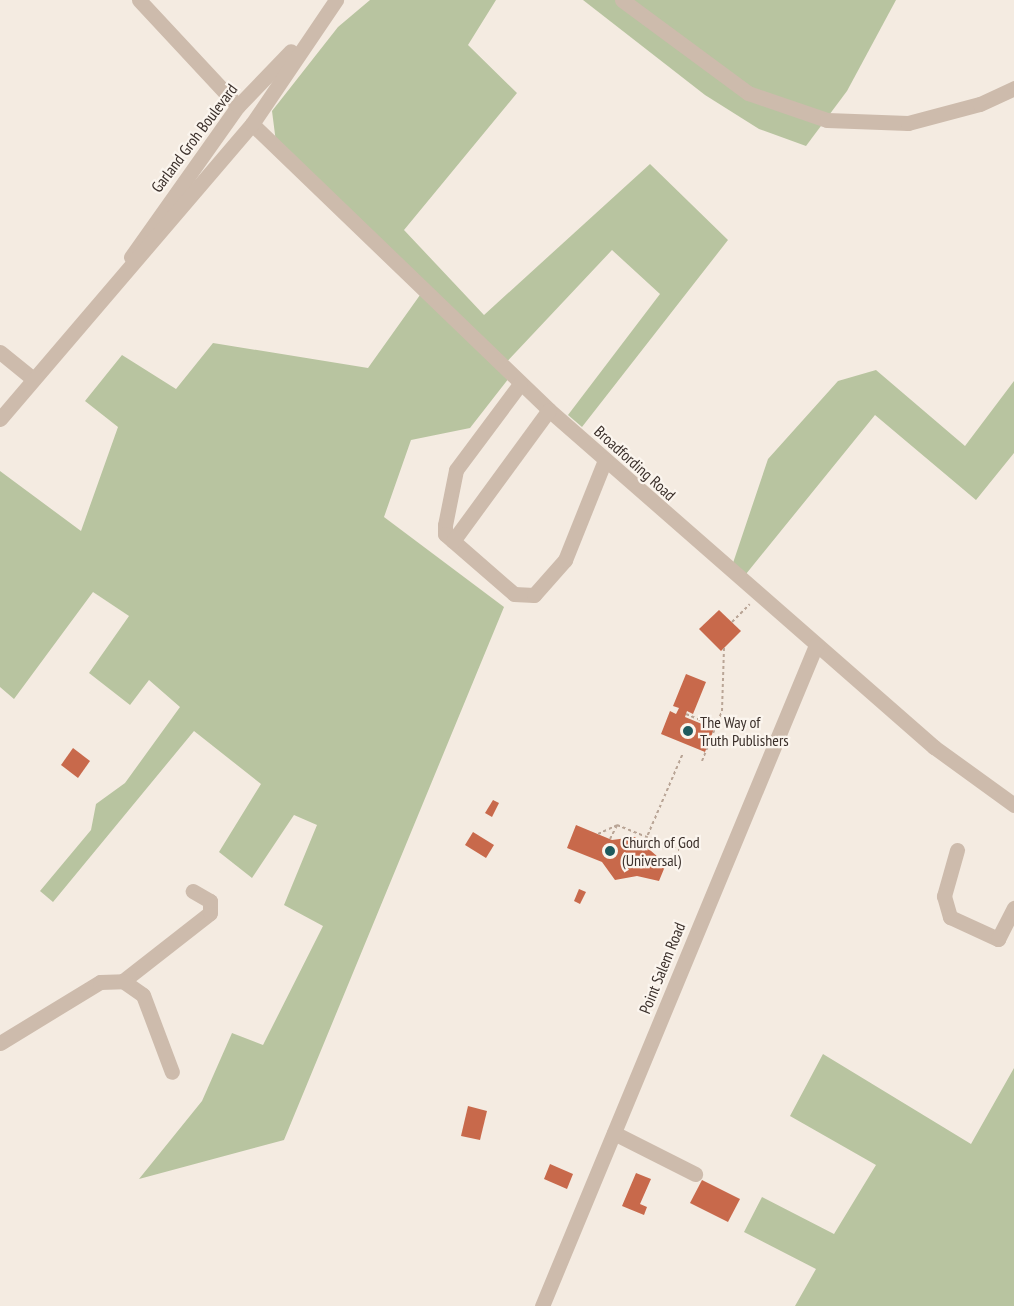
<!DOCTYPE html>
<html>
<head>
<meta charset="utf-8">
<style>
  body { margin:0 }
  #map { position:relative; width:1014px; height:1306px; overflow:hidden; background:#f4ebe1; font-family:"PT Sans Narrow",sans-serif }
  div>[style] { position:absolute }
  .green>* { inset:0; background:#b8c4a0 }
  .building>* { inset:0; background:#c8694b }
  .path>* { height:2px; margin-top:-1px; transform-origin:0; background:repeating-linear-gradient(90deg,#b9a596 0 3px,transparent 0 6px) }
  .minor>* { height:15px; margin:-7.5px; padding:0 7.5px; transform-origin:7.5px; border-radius:7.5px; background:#cdbbac }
  .dots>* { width:16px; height:16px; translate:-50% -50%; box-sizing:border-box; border:3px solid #fbf5ee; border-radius:50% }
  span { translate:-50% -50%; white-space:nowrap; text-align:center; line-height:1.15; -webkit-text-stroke:4.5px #fbf5ee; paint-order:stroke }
  .street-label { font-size:16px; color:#3b302b }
  .poi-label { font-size:16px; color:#3b302b }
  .left { translate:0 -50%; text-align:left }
</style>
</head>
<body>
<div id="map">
  <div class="green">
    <div style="clip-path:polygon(370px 0,496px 0,468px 45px,517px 93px,404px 230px,484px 315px,650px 164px,728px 240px,582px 427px,568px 415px,660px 294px,612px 250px,500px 369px,509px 378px,470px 428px,411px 440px,384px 517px,504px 607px,284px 1140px,139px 1179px,202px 1101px,232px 1033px,263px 1045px,323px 926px,284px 905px,317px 825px,294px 815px,252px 878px,219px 852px,261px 784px,194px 731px,53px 902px,40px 891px,91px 830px,96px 804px,125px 783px,180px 707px,149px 680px,130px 705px,89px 673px,129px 616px,93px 592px,14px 699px,0 687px,0 471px,81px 531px,118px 427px,85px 401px,122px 355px,176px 389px,213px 343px,368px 368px,420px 295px,278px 158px,272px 111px,338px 27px)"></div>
    <div style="clip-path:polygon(583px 0,896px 0,847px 91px,806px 146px,759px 129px,705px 95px)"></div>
    <div style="clip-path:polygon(876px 370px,965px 446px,1014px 381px,1014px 453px,976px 500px,875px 415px,746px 574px,733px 563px,768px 459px,838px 381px)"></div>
    <div style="clip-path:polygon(823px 1054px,971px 1144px,1014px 1068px,1014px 1306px,795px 1306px,816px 1269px,744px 1232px,762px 1197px,834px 1234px,876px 1165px,790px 1116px)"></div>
  </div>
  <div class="building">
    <div style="clip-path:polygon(719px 610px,741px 631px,721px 651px,699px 629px)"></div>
    <div style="clip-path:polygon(686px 674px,706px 682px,693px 714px,687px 711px,685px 717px,714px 729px,705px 752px,661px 734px,670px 711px,676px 714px,679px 708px,673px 706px)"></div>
    <div style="clip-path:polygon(73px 748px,90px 761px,78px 778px,61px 765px)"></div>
    <div style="clip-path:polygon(493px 800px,499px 803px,492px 817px,485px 813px)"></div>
    <div style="clip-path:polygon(576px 825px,612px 840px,635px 837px,666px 864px,659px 881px,637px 876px,615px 880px,602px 862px,567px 848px)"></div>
    <div style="clip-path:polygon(473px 832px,494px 845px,486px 858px,465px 845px)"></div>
    <div style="clip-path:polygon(579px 889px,586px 892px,580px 904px,574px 901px)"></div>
    <div style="clip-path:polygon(468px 1106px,487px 1111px,480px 1140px,461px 1136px)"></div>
    <div style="clip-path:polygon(550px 1164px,573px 1174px,567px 1189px,544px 1179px)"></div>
    <div style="clip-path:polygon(636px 1173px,651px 1179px,640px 1204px,647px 1207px,644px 1215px,622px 1206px)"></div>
    <div style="clip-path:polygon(702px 1180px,740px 1199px,728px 1222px,690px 1203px)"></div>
  </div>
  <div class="path">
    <div style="left:732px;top:622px;width:25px;rotate:-45deg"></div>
    <div style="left:686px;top:714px;width:33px;rotate:23deg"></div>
    <div style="left:702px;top:761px;width:54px;rotate:-68.2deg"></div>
    <div style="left:722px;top:711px;width:63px;rotate:-88.2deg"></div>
    <div style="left:598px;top:834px;width:21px;rotate:-25deg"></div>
    <div style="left:617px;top:825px;width:67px;rotate:22deg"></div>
    <div style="left:610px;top:839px;width:16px;rotate:-63deg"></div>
    <div style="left:643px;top:846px;width:101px;rotate:-66.7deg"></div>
  </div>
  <div class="minor">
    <div style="left:139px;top:0;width:145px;rotate:47deg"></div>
    <div style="left:622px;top:0;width:157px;rotate:36.4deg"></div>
    <div style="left:748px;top:93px;width:83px;rotate:18.9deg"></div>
    <div style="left:827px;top:120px;width:81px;rotate:2.1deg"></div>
    <div style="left:908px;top:123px;width:74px;rotate:-14.8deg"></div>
    <div style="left:980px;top:104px;width:38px;rotate:-25deg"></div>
    <div style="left:252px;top:124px;width:412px;rotate:43.9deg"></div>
    <div style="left:549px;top:410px;width:512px;rotate:41.2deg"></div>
    <div style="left:934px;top:747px;width:99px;rotate:35.9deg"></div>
    <div style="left:131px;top:257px;width:185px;rotate:-54.7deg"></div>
    <div style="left:238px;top:106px;width:76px;rotate:-46.1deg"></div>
    <div style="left:0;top:352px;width:41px;rotate:39.1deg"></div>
    <div style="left:520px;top:384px;width:107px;rotate:126.7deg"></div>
    <div style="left:456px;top:470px;width:56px;rotate:101.3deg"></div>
    <div style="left:445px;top:525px;width:9px;rotate:90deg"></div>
    <div style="left:445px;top:534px;width:91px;rotate:41deg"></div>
    <div style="left:514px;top:594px;width:20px;rotate:3deg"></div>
    <div style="left:534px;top:595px;width:47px;rotate:-48.5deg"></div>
    <div style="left:565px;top:560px;width:108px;rotate:-68.2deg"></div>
    <div style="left:0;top:419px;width:388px;rotate:-49.5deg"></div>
    <div style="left:252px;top:124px;width:150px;rotate:-55.9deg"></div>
    <div style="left:453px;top:541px;width:162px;rotate:-53.8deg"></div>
    <div style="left:957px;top:850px;width:48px;rotate:105.8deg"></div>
    <div style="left:944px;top:896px;width:22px;rotate:74deg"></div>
    <div style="left:950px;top:917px;width:53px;rotate:24.6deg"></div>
    <div style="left:998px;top:939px;width:35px;rotate:-63deg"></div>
    <div style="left:123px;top:981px;width:110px;rotate:-38deg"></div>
    <div style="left:210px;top:913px;width:12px;rotate:-90deg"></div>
    <div style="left:210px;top:901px;width:20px;rotate:-150deg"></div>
    <div style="left:0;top:1043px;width:117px;rotate:-31.4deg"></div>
    <div style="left:100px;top:982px;width:23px;rotate:-2deg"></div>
    <div style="left:123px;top:981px;width:24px;rotate:35deg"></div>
    <div style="left:143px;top:995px;width:82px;rotate:69.4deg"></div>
    <div style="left:614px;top:1133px;width:91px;rotate:26.8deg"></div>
    <div style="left:542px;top:1306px;width:716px;rotate:-67.48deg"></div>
  </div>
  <div class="dots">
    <div style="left:688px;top:731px;background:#1f5a5e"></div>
    <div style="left:610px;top:851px;background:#1f5a5e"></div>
  </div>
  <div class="street-label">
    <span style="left:194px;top:138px;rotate:-53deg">Garland Groh Boulevard</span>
    <span style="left:635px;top:463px;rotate:42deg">Broadfording Road</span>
    <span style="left:662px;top:968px;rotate:-68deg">Point Salem Road</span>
  </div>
  <div class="poi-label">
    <span class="left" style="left:700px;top:731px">The Way of<br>Truth Publishers</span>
    <span class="left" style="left:622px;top:851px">Church of God<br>(Universal)</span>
  </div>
</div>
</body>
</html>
